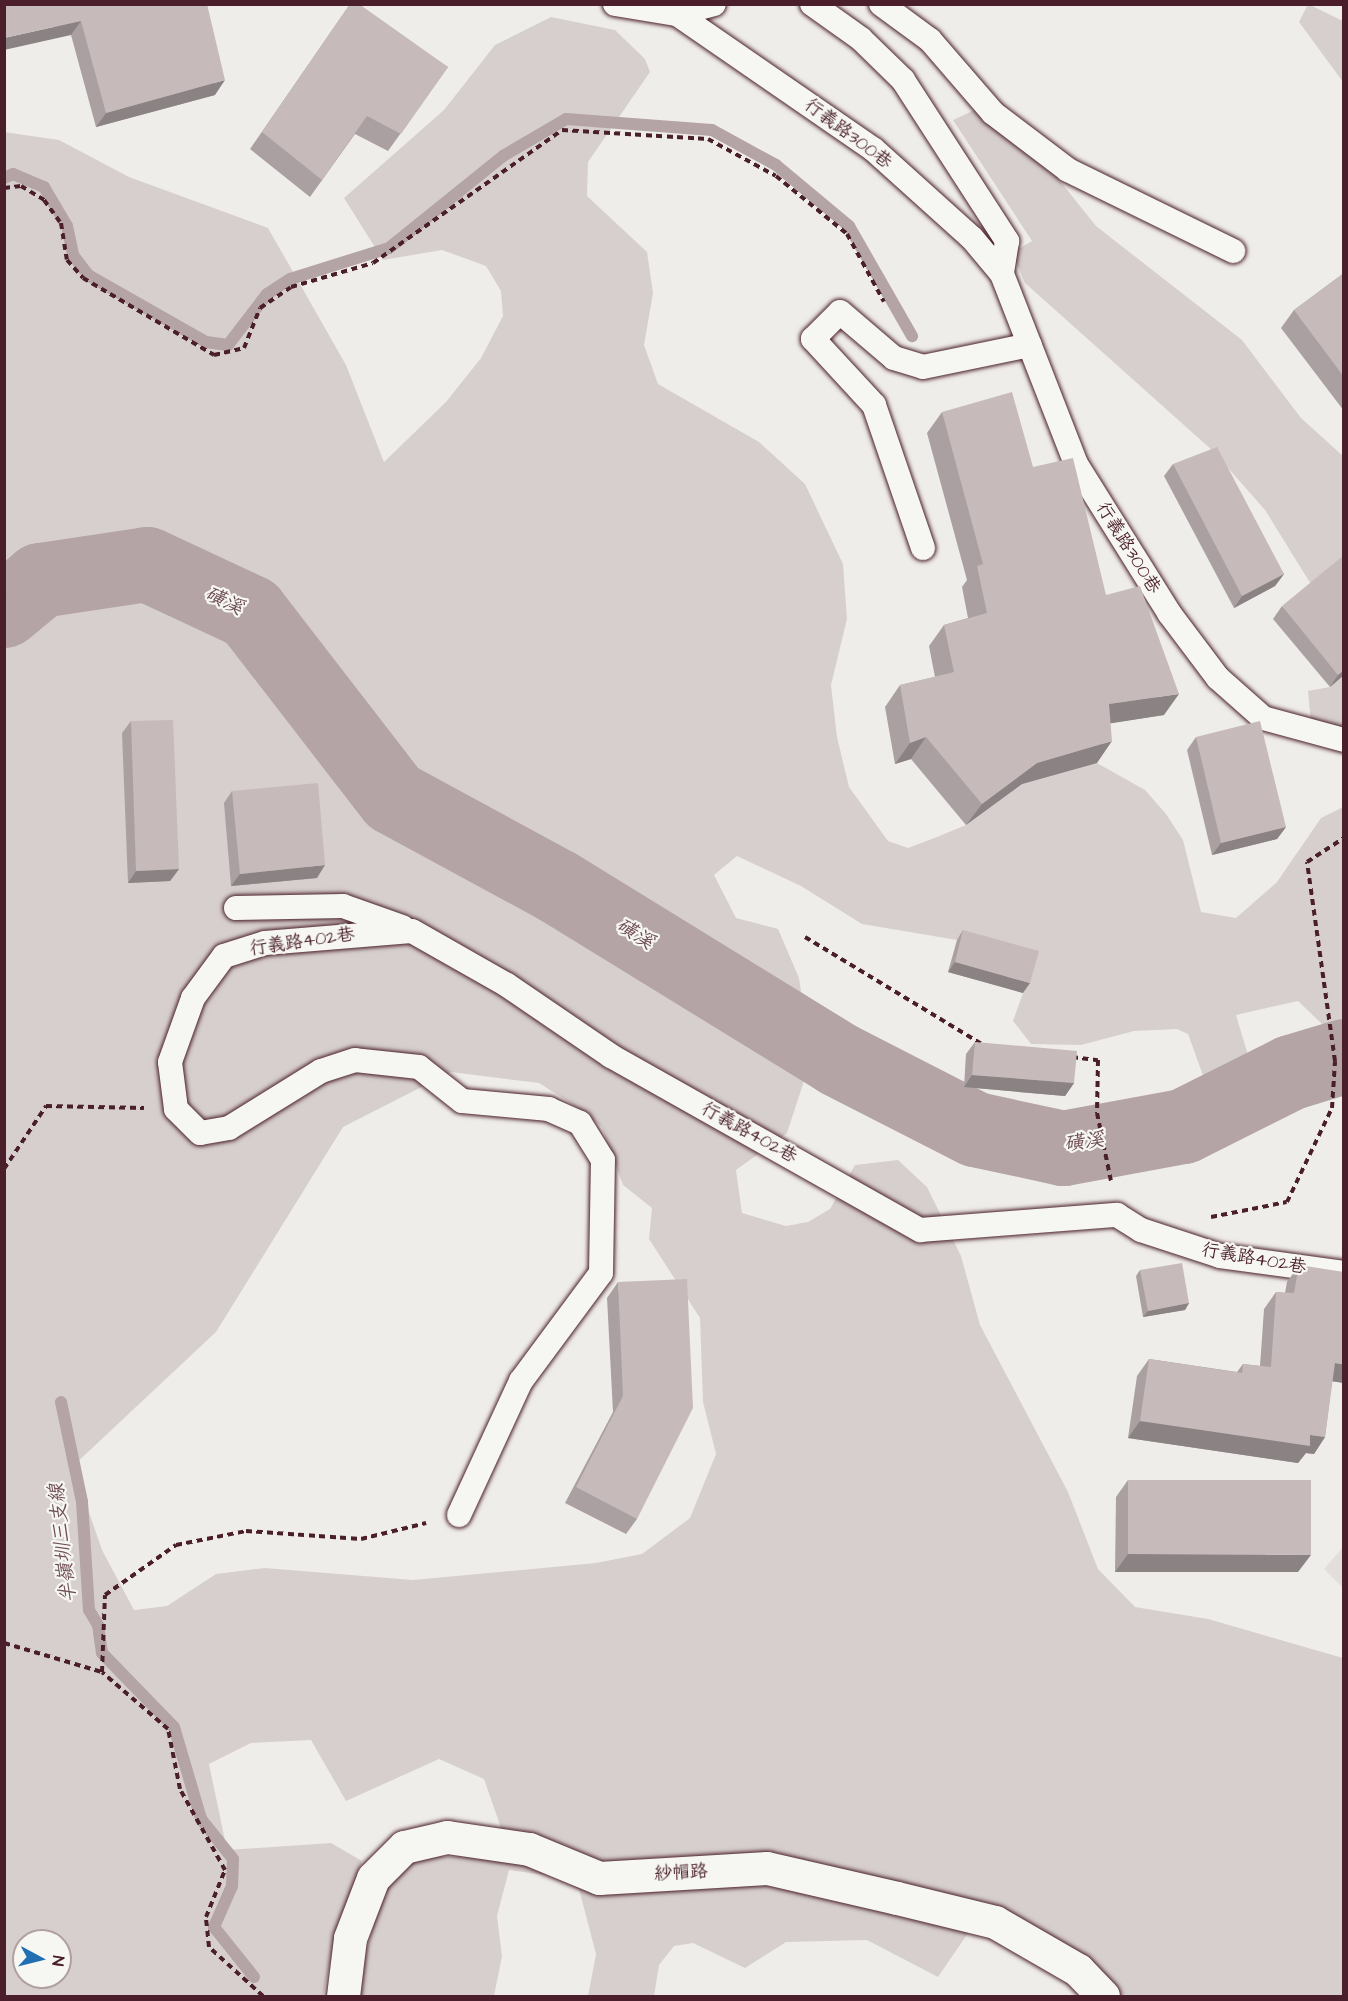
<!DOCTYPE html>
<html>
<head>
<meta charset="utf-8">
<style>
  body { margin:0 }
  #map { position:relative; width:1348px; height:2001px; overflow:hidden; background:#efedea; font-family:"Architects Daughter","LXGW WenKai TC",sans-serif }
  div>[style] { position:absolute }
  .built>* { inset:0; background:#e3dedc }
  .green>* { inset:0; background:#d7cfce }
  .stream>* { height:12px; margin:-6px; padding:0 6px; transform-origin:6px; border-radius:6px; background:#b4a4a5 }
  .river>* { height:75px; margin:-37.5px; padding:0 37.5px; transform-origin:37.5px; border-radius:37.5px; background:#b4a4a5 }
  .path>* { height:4px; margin-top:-2px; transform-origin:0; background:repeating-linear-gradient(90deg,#4a1f2b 0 6px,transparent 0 10.5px) }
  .roads { filter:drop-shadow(0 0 2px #4a1f2b) drop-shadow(0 0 2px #4a1f2b) }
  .service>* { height:24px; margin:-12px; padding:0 12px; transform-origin:12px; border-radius:12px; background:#f6f6f2 }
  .minor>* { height:33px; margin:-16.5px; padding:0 16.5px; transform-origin:16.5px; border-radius:16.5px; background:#f6f6f2 }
  .wall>* { inset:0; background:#aaa0a1 }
  .shaded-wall>* { inset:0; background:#8b8283 }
  .building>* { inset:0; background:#c6babb }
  span { translate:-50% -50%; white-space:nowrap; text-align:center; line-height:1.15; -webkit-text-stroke:4.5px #f6f6f2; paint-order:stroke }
  .street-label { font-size:18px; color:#4a1f2b }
  .water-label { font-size:20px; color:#6f4e56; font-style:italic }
  .frame { position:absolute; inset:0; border:6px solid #4a1f2b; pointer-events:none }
  .north { position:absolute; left:12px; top:1929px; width:60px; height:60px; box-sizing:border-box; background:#f6f6f2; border:2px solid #b1a0a2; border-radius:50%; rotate:97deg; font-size:16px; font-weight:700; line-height:24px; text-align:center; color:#4a1f2b }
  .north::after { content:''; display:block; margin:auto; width:21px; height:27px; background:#1f6fb2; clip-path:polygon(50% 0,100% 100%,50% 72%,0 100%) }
</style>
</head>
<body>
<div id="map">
  <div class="built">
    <div style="clip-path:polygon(1343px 1547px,1343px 1588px,1324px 1569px)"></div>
  </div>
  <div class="green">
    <div style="clip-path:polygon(1308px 4px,1343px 21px,1343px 82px,1299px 22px)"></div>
    <div style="clip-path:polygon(evenodd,551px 17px,615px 30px,645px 59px,650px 72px,588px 162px,587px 196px,647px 252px,653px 293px,644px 345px,658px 384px,759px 442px,805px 484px,843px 564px,847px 619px,831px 685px,837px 737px,849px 787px,888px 841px,908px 848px,937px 837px,966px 825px,1022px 784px,1097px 763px,1145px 790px,1166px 814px,1183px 840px,1201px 912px,1236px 918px,1277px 882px,1321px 818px,1343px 807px,1343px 1044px,1298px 1001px,1236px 1015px,1258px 1089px,1232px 1113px,1216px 1111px,1188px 1034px,1177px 1029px,1134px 1031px,1081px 1045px,1031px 1044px,1013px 1021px,1023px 993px,957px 940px,862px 924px,801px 886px,737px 856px,714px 875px,736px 918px,778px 929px,799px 978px,807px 1031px,804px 1081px,787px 1133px,736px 1170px,742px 1213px,786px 1226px,808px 1222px,830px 1209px,855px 1165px,898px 1160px,927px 1187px,961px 1256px,980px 1325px,1068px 1492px,1098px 1569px,1135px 1607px,1208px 1619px,1343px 1658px,1343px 1996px,1121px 1996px,1090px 1960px,975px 1923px,938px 1977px,867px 1940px,786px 1942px,745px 1968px,693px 1943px,674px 1946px,659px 1965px,654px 1996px,588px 1996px,596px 1954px,579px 1889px,552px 1876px,509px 1870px,497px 1916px,502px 1956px,494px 1996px,354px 1996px,383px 1890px,415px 1857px,501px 1856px,500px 1825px,484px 1779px,439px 1759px,346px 1801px,311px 1740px,251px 1743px,209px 1764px,227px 1850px,331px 1843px,362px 1861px,337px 1929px,323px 1996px,5px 1996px,4px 132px,59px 140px,129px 177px,268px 228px,346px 365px,384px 462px,446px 402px,481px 358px,503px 316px,501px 291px,486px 266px,442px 250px,383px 260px,344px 198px,444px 110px,495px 45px,551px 17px,451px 1072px,539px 1083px,580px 1109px,602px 1127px,623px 1185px,652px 1208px,649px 1239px,700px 1318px,703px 1402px,716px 1454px,690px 1518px,642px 1554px,596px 1563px,413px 1580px,265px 1568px,216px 1574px,167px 1606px,134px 1610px,102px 1550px,73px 1466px,216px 1332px,343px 1127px,451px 1072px,551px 17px,24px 1941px,60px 1941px,60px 1977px,24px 1977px,24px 1941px)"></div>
    <div style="clip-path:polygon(979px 108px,1044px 161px,1096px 226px,1242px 340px,1301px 418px,1343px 456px,1343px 569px,1312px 586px,1265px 510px,1213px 451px,1025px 283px,1012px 253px,1032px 241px,953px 120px)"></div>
    <div style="clip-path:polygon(1343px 675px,1343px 729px,1311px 723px,1308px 691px,1330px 687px)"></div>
  </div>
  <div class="stream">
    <div style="left:4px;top:178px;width:10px;rotate:-24deg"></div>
    <div style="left:13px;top:174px;width:34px;rotate:23deg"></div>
    <div style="left:44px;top:187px;width:45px;rotate:59.5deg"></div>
    <div style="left:67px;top:226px;width:30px;rotate:78deg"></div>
    <div style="left:73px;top:255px;width:25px;rotate:53deg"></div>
    <div style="left:88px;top:275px;width:136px;rotate:29.6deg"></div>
    <div style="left:206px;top:342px;width:22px;rotate:8deg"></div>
    <div style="left:228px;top:345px;width:64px;rotate:-52.6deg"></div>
    <div style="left:267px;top:294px;width:27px;rotate:-33deg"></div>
    <div style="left:290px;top:279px;width:104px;rotate:-17.4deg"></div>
    <div style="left:389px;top:248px;width:146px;rotate:-38.9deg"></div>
    <div style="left:503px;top:156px;width:73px;rotate:-30.4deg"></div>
    <div style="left:566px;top:119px;width:146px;rotate:4.3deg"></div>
    <div style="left:712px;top:130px;width:73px;rotate:28.7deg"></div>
    <div style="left:776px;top:165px;width:95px;rotate:39.9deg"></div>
    <div style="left:849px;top:226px;width:127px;rotate:60.2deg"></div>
    <div style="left:61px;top:1402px;width:102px;rotate:78.1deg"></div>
    <div style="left:82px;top:1502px;width:108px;rotate:86.3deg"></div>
    <div style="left:89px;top:1610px;width:17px;rotate:59deg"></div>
    <div style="left:98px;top:1625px;width:28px;rotate:82deg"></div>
    <div style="left:102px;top:1653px;width:103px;rotate:45.8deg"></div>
    <div style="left:174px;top:1727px;width:96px;rotate:73.6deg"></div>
    <div style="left:201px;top:1819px;width:51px;rotate:51.3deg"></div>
    <div style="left:233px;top:1859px;width:27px;rotate:92deg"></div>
    <div style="left:232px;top:1886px;width:45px;rotate:113.7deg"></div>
    <div style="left:214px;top:1927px;width:64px;rotate:51.3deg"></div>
  </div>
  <div class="river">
    <div style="left:4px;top:610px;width:47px;rotate:-39.8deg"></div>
    <div style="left:40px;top:580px;width:108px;rotate:-8.5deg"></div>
    <div style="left:147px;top:564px;width:114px;rotate:25deg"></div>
    <div style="left:250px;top:612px;width:234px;rotate:52.3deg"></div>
    <div style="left:393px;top:797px;width:187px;rotate:28.5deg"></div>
    <div style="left:557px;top:886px;width:330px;rotate:31.6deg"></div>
    <div style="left:838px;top:1059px;width:154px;rotate:27.1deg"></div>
    <div style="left:975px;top:1129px;width:90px;rotate:12.2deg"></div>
    <div style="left:1063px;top:1148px;width:122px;rotate:-10.4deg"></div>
    <div style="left:1183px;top:1126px;width:121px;rotate:-26.6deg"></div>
    <div style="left:1291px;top:1072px;width:55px;rotate:-16.8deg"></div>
  </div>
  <div class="path">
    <div style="left:4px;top:188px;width:17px;rotate:-7deg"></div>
    <div style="left:21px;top:186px;width:27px;rotate:31deg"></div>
    <div style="left:44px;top:200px;width:29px;rotate:54deg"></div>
    <div style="left:61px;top:223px;width:37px;rotate:81deg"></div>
    <div style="left:67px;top:260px;width:24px;rotate:48deg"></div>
    <div style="left:83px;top:278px;width:152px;rotate:30.4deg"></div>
    <div style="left:214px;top:355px;width:31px;rotate:-13deg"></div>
    <div style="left:244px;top:348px;width:43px;rotate:-68.2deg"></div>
    <div style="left:260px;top:308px;width:37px;rotate:-34deg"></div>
    <div style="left:291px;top:287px;width:85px;rotate:-16.3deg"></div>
    <div style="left:373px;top:263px;width:231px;rotate:-35.1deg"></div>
    <div style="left:562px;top:130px;width:146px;rotate:3.5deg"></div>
    <div style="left:708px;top:139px;width:77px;rotate:28.6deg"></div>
    <div style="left:776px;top:176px;width:92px;rotate:39.2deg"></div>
    <div style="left:847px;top:234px;width:77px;rotate:61.4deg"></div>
    <div style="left:805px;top:937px;width:207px;rotate:31.2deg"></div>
    <div style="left:1072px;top:1057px;width:26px;rotate:7deg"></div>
    <div style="left:1098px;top:1060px;width:53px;rotate:91.1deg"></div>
    <div style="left:1097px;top:1113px;width:69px;rotate:78.4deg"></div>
    <div style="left:4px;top:1169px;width:76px;rotate:-56.3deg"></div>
    <div style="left:46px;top:1106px;width:98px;rotate:1.2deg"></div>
    <div style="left:1211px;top:1217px;width:77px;rotate:-11.2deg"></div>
    <div style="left:1287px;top:1202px;width:104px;rotate:-64.4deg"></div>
    <div style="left:1332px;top:1108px;width:47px;rotate:-86.3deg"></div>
    <div style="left:1335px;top:1061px;width:201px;rotate:-98deg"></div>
    <div style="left:1307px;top:862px;width:44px;rotate:-33deg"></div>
    <div style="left:4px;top:1643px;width:102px;rotate:16.5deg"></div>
    <div style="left:263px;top:1996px;width:73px;rotate:-137.8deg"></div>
    <div style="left:209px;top:1947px;width:30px;rotate:-96deg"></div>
    <div style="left:206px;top:1917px;width:51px;rotate:-68deg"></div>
    <div style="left:225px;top:1870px;width:93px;rotate:-119.1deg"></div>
    <div style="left:180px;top:1789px;width:61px;rotate:-101.3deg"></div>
    <div style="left:168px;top:1729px;width:87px;rotate:-139.2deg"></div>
    <div style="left:102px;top:1672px;width:77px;rotate:-87.8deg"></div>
    <div style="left:105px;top:1595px;width:87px;rotate:-35.2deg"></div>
    <div style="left:176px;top:1545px;width:71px;rotate:-11.3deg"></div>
    <div style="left:246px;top:1531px;width:115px;rotate:4deg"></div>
    <div style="left:361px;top:1539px;width:67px;rotate:-13.8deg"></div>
  </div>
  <div class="roads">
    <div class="service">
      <div style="left:615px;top:4px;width:63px;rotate:9.2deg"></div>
      <div style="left:677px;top:14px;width:38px;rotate:-15deg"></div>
      <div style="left:812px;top:4px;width:60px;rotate:35.5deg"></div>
      <div style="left:861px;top:39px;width:59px;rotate:44.3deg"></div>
      <div style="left:903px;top:80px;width:192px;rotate:57.1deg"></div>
      <div style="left:1007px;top:241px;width:33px;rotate:99deg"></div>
      <div style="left:881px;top:4px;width:61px;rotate:36.3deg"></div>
      <div style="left:930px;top:40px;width:96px;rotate:49.2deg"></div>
      <div style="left:993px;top:113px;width:94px;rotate:37.2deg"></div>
      <div style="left:1068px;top:170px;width:184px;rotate:26.1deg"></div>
      <div style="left:677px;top:14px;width:238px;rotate:34.6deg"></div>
      <div style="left:873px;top:149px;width:133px;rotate:42deg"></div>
      <div style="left:972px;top:238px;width:47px;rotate:50.2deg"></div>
      <div style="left:1002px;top:274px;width:204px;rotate:68.7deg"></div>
      <div style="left:1076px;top:464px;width:176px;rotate:58deg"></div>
      <div style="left:1169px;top:613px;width:81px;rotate:53deg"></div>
      <div style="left:1218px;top:678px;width:60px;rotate:41.6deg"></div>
      <div style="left:1263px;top:718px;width:84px;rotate:15.2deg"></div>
      <div style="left:923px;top:548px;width:151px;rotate:-108.9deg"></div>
      <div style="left:874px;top:405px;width:90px;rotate:-132.7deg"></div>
      <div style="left:813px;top:339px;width:38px;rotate:-45deg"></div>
      <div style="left:840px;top:312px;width:71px;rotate:40.4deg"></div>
      <div style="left:894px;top:358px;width:30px;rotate:17deg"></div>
      <div style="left:923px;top:367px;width:109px;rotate:-11.6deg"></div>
      <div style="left:236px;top:908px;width:107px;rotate:-1.1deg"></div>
      <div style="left:343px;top:906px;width:63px;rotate:19.6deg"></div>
      <div style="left:459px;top:1515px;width:148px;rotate:-65.2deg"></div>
      <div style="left:521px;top:1381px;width:134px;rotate:-53.5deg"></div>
      <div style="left:601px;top:1273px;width:113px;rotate:-89deg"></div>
      <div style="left:603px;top:1160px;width:44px;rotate:-121.9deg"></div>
      <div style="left:580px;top:1123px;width:34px;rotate:-156deg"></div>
      <div style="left:549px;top:1109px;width:87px;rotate:-174.7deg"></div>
      <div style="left:462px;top:1101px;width:55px;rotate:-141.7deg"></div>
      <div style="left:419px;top:1067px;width:64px;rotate:-173.8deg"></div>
      <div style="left:355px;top:1060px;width:36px;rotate:162deg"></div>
      <div style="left:321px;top:1071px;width:108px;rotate:148.2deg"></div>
      <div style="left:229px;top:1128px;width:29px;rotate:170deg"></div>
      <div style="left:200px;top:1133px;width:34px;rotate:-135deg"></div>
      <div style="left:176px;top:1109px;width:47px;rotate:-97.3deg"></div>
      <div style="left:170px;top:1062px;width:68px;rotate:-70.2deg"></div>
      <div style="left:193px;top:998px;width:52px;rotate:-53.6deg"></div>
      <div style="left:224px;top:956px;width:43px;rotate:-17.6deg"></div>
      <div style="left:265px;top:943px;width:147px;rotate:-4.7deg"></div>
      <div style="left:412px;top:931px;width:109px;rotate:29.6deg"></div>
      <div style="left:507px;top:985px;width:126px;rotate:34.3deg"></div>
      <div style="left:611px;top:1056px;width:355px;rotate:29.4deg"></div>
      <div style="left:920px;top:1230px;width:198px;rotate:-4.4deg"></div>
      <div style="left:1117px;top:1215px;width:28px;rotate:32deg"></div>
      <div style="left:1141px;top:1230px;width:83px;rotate:18.2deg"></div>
      <div style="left:1220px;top:1256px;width:125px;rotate:7.8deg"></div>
    </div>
    <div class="minor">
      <div style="left:343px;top:1996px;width:58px;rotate:-83.1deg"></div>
      <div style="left:350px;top:1938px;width:64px;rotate:-69deg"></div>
      <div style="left:373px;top:1878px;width:44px;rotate:-45deg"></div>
      <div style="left:404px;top:1847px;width:44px;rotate:-13.1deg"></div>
      <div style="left:447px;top:1837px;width:83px;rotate:8.3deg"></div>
      <div style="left:529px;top:1849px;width:76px;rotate:22.5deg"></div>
      <div style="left:599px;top:1878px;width:168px;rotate:-3.4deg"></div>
      <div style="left:767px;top:1868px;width:133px;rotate:13deg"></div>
      <div style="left:897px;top:1898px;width:101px;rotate:13.8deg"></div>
      <div style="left:995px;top:1922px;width:96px;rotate:30deg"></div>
      <div style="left:1078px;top:1970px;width:36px;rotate:46deg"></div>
    </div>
  </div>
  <div class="wall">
    <div style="clip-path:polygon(4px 4px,207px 4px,215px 95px,96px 127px,71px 35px)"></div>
    <div style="clip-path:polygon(350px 4px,448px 67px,388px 151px,355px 134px,310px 197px,250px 149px)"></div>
    <div style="clip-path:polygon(1344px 273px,1344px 411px,1281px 328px,1294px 310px)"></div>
    <div style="clip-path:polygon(942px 412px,1033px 467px,1106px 595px,1164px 715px,1110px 723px,1097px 763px,1022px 784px,966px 825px,911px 759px,895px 764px,885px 707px,900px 685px,935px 677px,929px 646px,944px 625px,968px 618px,962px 587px,967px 580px,927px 433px)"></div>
    <div style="clip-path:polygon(1173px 464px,1284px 574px,1275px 586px,1234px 608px,1164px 476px)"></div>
    <div style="clip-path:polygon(1282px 606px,1344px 675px,1330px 687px,1273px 619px)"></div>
    <div style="clip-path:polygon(131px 721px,179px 869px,170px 881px,128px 883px,122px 733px)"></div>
    <div style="clip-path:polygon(1196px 737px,1286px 827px,1277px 839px,1212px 855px,1187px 750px)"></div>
    <div style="clip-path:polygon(232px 791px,317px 878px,231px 886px,224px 803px)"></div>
    <div style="clip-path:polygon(963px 930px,1023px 993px,948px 972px,957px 940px)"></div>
    <div style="clip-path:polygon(975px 1042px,1074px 1083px,1065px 1096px,964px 1087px,966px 1054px)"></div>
    <div style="clip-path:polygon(1299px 1265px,1344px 1383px,1332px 1381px,1325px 1437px,1314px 1454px,1306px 1453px,1298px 1463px,1128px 1438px,1137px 1376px,1149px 1359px,1237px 1372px,1243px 1364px,1260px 1366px,1264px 1309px,1276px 1292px,1285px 1293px,1287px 1282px)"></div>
    <div style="clip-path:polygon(1140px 1270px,1189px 1303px,1185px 1310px,1143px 1317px,1136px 1276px)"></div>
    <div style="clip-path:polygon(618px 1282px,637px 1519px,626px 1534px,565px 1503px,613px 1412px,607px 1298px)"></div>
    <div style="clip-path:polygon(1128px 1480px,1298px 1572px,1115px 1572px,1116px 1497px)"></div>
  </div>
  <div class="shaded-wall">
    <div style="clip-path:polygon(81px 21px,71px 35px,4px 50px,4px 38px)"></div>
    <div style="clip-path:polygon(225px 80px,215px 95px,96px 127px,106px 113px)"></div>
    <div style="clip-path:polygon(1284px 574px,1275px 586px,1234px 608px,1242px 596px)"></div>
    <div style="clip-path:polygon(1344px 670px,1344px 675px,1330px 687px,1338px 675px)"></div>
    <div style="clip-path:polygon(1179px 694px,1164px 715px,1094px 726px,1109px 704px)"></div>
    <div style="clip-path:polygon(926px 737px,911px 759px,895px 764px,910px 743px)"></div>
    <div style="clip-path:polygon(1112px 741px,1097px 763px,1022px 784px,966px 825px,982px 804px,1037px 763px)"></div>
    <div style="clip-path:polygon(1286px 827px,1277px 839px,1212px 855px,1221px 843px)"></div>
    <div style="clip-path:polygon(325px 865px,317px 878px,231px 886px,240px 874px)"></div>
    <div style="clip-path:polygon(179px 869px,170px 881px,128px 883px,136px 871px)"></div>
    <div style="clip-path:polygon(955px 962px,1030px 983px,1023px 993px,948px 972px)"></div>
    <div style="clip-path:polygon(972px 1075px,1074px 1083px,1065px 1096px,964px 1087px)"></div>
    <div style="clip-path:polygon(1189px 1303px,1185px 1310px,1143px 1317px,1148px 1311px)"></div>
    <div style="clip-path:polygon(1335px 1363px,1344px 1364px,1344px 1383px,1323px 1380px)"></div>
    <div style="clip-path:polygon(1140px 1421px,1310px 1435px,1325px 1437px,1314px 1454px,1306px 1453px,1298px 1463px,1128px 1438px)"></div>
    <div style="clip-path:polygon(1128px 1554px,1311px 1555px,1298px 1572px,1115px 1572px)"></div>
  </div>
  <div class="building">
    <div style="clip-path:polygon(4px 4px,207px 4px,225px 80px,106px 113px,81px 21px,4px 38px)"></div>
    <div style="clip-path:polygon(350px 4px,359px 4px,448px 67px,401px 134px,367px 116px,322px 180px,262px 132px)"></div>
    <div style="clip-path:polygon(1344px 273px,1344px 377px,1294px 310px)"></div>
    <div style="clip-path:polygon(1012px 392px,1033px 467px,1073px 458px,1106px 595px,1140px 586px,1179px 694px,1109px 704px,1112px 741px,1037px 763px,982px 804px,926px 737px,910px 743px,900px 685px,954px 672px,944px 625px,987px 613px,977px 566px,983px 564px,942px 412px)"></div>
    <div style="clip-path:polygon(1217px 447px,1284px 574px,1242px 596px,1173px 464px)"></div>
    <div style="clip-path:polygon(1344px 555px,1344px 670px,1338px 675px,1282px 606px)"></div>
    <div style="clip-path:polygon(173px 720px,179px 869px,136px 871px,131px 721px)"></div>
    <div style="clip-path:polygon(1260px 721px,1286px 827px,1221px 843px,1196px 737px)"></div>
    <div style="clip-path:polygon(318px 783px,325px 865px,240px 874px,232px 791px)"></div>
    <div style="clip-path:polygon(963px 930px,1039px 951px,1030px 983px,955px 962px)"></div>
    <div style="clip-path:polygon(975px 1042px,1077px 1051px,1074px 1083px,972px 1075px)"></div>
    <div style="clip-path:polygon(1182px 1263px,1189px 1303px,1148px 1311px,1140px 1270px)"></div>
    <div style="clip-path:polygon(1299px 1265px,1344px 1272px,1344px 1364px,1335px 1363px,1325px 1437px,1310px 1435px,1310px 1446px,1140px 1421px,1149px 1359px,1242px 1373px,1243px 1364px,1271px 1367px,1276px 1292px,1294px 1293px)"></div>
    <div style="clip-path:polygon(687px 1279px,693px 1408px,637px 1519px,576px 1487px,623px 1396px,618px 1282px)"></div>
    <div style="clip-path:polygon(1128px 1480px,1311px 1480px,1311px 1555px,1128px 1554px)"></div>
  </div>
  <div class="street-label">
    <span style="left:848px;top:134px;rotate:37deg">行義路300巷</span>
    <span style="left:1128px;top:548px;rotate:58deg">行義路300巷</span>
    <span style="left:302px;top:942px;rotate:-8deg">行義路402巷</span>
    <span style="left:749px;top:1133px;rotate:29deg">行義路402巷</span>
    <span style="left:1254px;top:1259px;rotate:10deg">行義路402巷</span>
    <span style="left:681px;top:1873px;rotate:-3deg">紗帽路</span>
  </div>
  <div class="water-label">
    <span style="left:224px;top:601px;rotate:26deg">磺溪</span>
    <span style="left:635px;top:934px;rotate:32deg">磺溪</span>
    <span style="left:1084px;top:1142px;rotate:-7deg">磺溪</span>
    <span style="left:63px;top:1543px;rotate:-96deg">半嶺圳三支線</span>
  </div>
  <div class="frame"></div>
  <div class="north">N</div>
</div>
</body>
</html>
